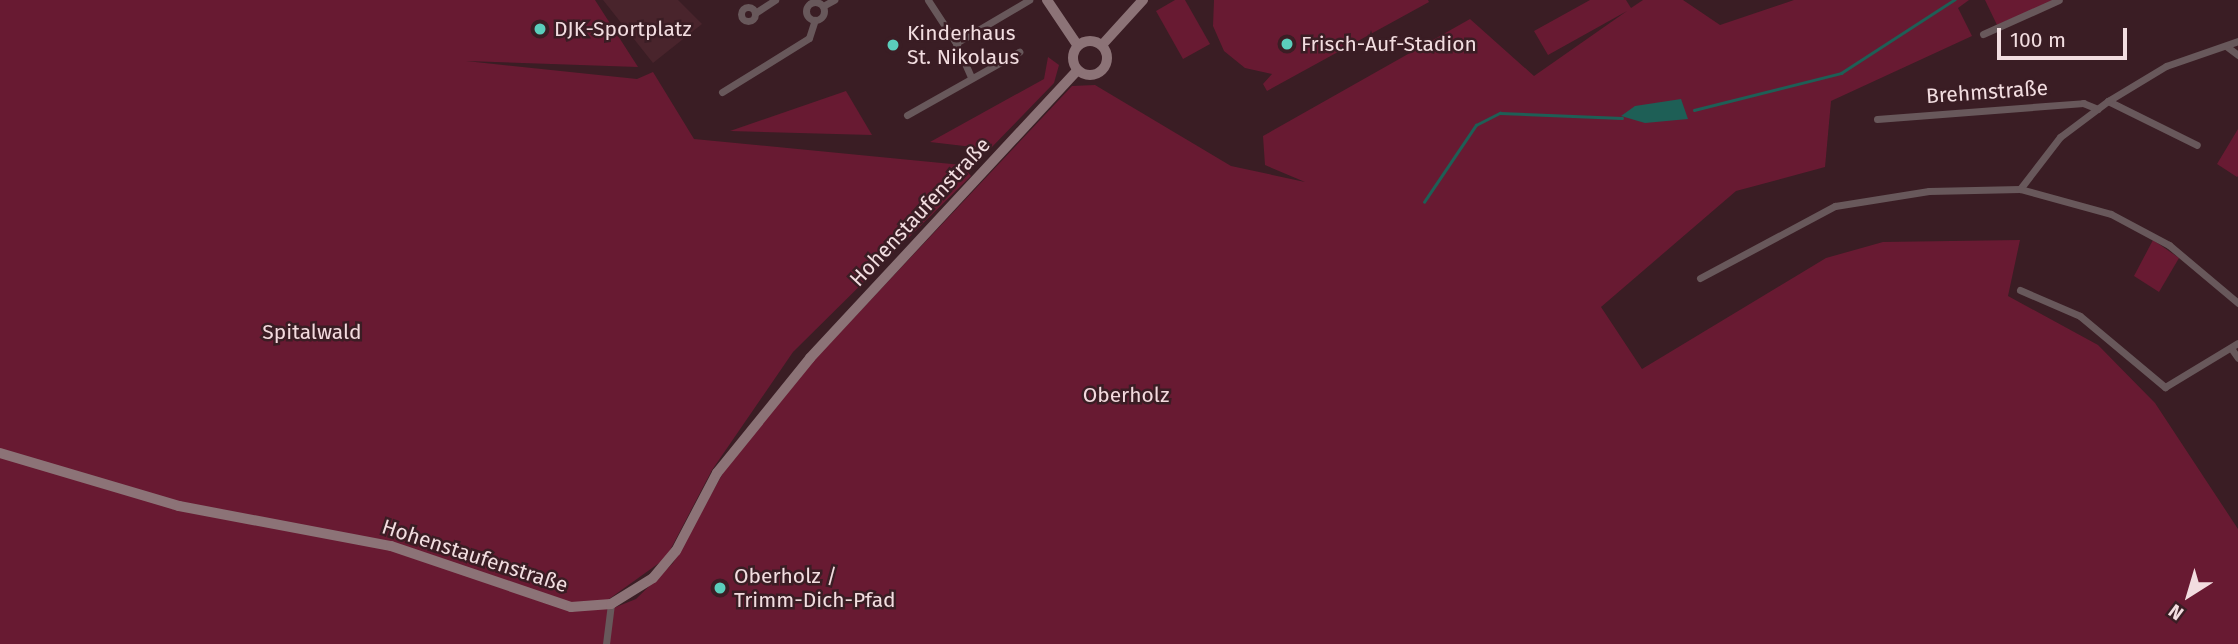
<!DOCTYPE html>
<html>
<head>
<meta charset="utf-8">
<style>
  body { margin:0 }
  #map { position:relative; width:2238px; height:644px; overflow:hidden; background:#3a1d24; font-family:"Fira Sans",sans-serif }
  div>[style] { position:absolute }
  .built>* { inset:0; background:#49242c }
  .green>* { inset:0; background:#681a32 }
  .water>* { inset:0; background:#1e5f56 }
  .stream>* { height:2.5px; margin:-1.25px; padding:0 1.25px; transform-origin:1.25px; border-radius:1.25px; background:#1e5f56 }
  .street>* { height:7px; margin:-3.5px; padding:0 3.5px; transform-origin:3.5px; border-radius:3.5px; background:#68585b }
  .street>.ring { margin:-3.5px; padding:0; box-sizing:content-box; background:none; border:7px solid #68585b; border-radius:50% }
  .secondary>* { height:10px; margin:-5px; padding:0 5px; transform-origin:5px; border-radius:5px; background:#8c7377 }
  .secondary>.ring { margin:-5px; padding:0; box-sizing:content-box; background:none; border:10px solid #8c7377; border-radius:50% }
  .dots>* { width:19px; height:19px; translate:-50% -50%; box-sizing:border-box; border:4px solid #3a1d24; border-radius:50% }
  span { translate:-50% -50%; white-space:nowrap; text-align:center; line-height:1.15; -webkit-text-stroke:5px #3a1d24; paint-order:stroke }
  .poi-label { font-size:21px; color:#f2dde0 }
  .left { translate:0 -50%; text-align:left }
  .street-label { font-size:21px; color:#f2dde0 }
  .park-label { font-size:21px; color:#f3dade }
  .north { position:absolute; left:2154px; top:560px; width:70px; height:70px; -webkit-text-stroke:5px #3a1d24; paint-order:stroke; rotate:217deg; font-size:19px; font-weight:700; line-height:28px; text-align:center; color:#f2dde0 }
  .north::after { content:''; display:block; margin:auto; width:24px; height:32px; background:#f2dde0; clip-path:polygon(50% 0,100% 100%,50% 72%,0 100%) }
  .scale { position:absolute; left:1997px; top:28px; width:130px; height:32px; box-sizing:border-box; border:4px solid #f2dde0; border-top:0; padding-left:9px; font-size:21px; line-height:24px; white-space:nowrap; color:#f2dde0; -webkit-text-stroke:5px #3a1d24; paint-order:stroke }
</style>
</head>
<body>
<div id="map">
  <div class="built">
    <div style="clip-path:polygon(603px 0,678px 0,702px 24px,653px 63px)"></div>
  </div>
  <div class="green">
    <div style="clip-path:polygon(0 0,595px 0,638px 67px,466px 61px,637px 79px,653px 72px,694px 139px,962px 165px,971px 176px,793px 352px,712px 470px,666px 558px,609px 599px,611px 609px,636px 599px,673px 563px,728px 464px,817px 357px,1072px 86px,1095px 85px,1231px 166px,1305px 182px,1265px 165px,1263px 136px,1470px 19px,1534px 76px,1627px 11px,1548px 55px,1534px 31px,1590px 0,1626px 0,1631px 8px,1643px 0,1683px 0,1720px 25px,1794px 0,1969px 0,1958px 8px,1972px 36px,1831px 101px,1825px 167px,1736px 191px,1601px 307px,1642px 369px,1826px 258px,1883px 242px,2020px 240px,2008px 296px,2098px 345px,2155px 403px,2238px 529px,2238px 644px,0 644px)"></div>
    <div style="clip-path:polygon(1175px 0,1185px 0,1210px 44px,1183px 59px,1156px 11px)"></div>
    <div style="clip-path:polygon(1214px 0,1428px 0,1429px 2px,1267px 91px,1263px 84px,1272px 74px,1245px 68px,1224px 51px,1213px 26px)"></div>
    <div style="clip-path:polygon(1985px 0,2054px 0,1997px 25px)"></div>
    <div style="clip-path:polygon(1048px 57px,1059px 65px,1054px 83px,990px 149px,930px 142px,1044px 79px)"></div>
    <div style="clip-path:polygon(846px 91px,872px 135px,730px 131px)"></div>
    <div style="clip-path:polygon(2238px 129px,2238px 176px,2237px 177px,2217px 164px)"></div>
    <div style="clip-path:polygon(2153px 240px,2179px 258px,2159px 292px,2134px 276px)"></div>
  </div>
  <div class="water">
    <div style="clip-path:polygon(1681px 99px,1688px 119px,1645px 123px,1621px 116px,1635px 106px)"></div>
  </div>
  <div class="stream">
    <div style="left:1694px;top:110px;width:152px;rotate:-14.1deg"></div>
    <div style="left:1841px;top:73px;width:135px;rotate:-32.9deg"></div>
    <div style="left:1424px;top:202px;width:93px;rotate:-56deg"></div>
    <div style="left:1476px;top:125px;width:27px;rotate:-27deg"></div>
    <div style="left:1500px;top:113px;width:122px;rotate:2.3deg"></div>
  </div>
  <div class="street">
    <div style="left:928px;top:0;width:51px;rotate:56.9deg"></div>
    <div class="ring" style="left:806px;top:2px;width:11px;height:11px"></div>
    <div style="left:823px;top:6px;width:13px;rotate:-29deg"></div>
    <div class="ring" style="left:741px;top:7px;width:7px;height:7px"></div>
    <div style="left:755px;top:13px;width:24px;rotate:-33deg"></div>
    <div style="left:1983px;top:34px;width:83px;rotate:-24.1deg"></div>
    <div style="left:2226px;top:46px;width:15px;rotate:37deg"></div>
    <div style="left:971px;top:77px;width:37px;rotate:-114deg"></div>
    <div style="left:956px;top:43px;width:85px;rotate:-30.5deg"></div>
    <div style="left:722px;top:92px;width:102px;rotate:-31.8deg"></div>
    <div style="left:809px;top:38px;width:19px;rotate:-72deg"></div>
    <div style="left:2108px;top:101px;width:99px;rotate:26.3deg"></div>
    <div style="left:907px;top:115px;width:129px;rotate:-29.4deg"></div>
    <div style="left:1877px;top:119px;width:207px;rotate:-4.4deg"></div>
    <div style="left:2083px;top:103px;width:16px;rotate:22deg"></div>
    <div style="left:2020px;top:189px;width:66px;rotate:-52.4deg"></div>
    <div style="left:2060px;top:137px;width:60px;rotate:-36.9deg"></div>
    <div style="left:2108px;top:101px;width:68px;rotate:-31.1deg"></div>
    <div style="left:2166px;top:66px;width:76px;rotate:-19.1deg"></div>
    <div style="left:1700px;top:278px;width:153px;rotate:-28.1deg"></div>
    <div style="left:1835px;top:206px;width:95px;rotate:-9.1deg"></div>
    <div style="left:1929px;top:191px;width:91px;rotate:-1.3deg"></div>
    <div style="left:2020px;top:189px;width:94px;rotate:15.4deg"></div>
    <div style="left:2111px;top:214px;width:66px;rotate:28.1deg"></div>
    <div style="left:2169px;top:245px;width:90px;rotate:40deg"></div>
    <div style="left:2020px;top:290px;width:65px;rotate:23.4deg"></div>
    <div style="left:2080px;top:316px;width:111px;rotate:39.9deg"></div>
    <div style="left:2165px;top:387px;width:85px;rotate:-31.1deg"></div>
    <div style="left:2231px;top:348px;width:12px;rotate:55deg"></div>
    <div style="left:606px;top:644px;width:40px;rotate:-82.9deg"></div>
  </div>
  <div class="secondary">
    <div style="left:1047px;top:0;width:55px;rotate:56deg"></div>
    <div class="ring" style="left:1073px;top:41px;width:24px;height:24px"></div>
    <div style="left:1102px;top:45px;width:61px;rotate:-47.7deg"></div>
    <div style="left:0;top:453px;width:187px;rotate:16.5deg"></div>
    <div style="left:179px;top:506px;width:216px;rotate:10.7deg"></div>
    <div style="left:391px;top:546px;width:190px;rotate:18.7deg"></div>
    <div style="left:571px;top:607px;width:40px;rotate:-4.3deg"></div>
    <div style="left:611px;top:604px;width:49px;rotate:-31.8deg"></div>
    <div style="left:653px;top:578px;width:35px;rotate:-50deg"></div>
    <div style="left:676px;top:551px;width:88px;rotate:-62.3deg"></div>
    <div style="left:717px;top:473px;width:148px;rotate:-51deg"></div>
    <div style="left:810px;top:358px;width:393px;rotate:-47.1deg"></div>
  </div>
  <div class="dots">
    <div style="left:540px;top:29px;background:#5bcebc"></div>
    <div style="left:1287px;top:44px;background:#5bcebc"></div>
    <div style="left:893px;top:45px;background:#5bcebc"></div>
    <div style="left:720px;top:588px;background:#5bcebc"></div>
  </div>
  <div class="poi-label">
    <span class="left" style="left:554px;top:29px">DJK-Sportplatz</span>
    <span class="left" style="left:907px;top:45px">Kinderhaus<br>St. Nikolaus</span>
    <span class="left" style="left:1301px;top:44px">Frisch-Auf-Stadion</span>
    <span class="left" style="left:734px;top:588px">Oberholz /<br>Trimm-Dich-Pfad</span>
  </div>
  <div class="street-label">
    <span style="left:1987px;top:92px;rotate:-4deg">Brehmstraße</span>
    <span style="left:920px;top:212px;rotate:-47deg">Hohenstaufenstraße</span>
    <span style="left:475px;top:556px;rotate:18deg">Hohenstaufenstraße</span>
  </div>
  <div class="park-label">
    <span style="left:312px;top:332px">Spitalwald</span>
    <span style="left:1126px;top:395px">Oberholz</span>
  </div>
  <div class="north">N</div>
  <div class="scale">100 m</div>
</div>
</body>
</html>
